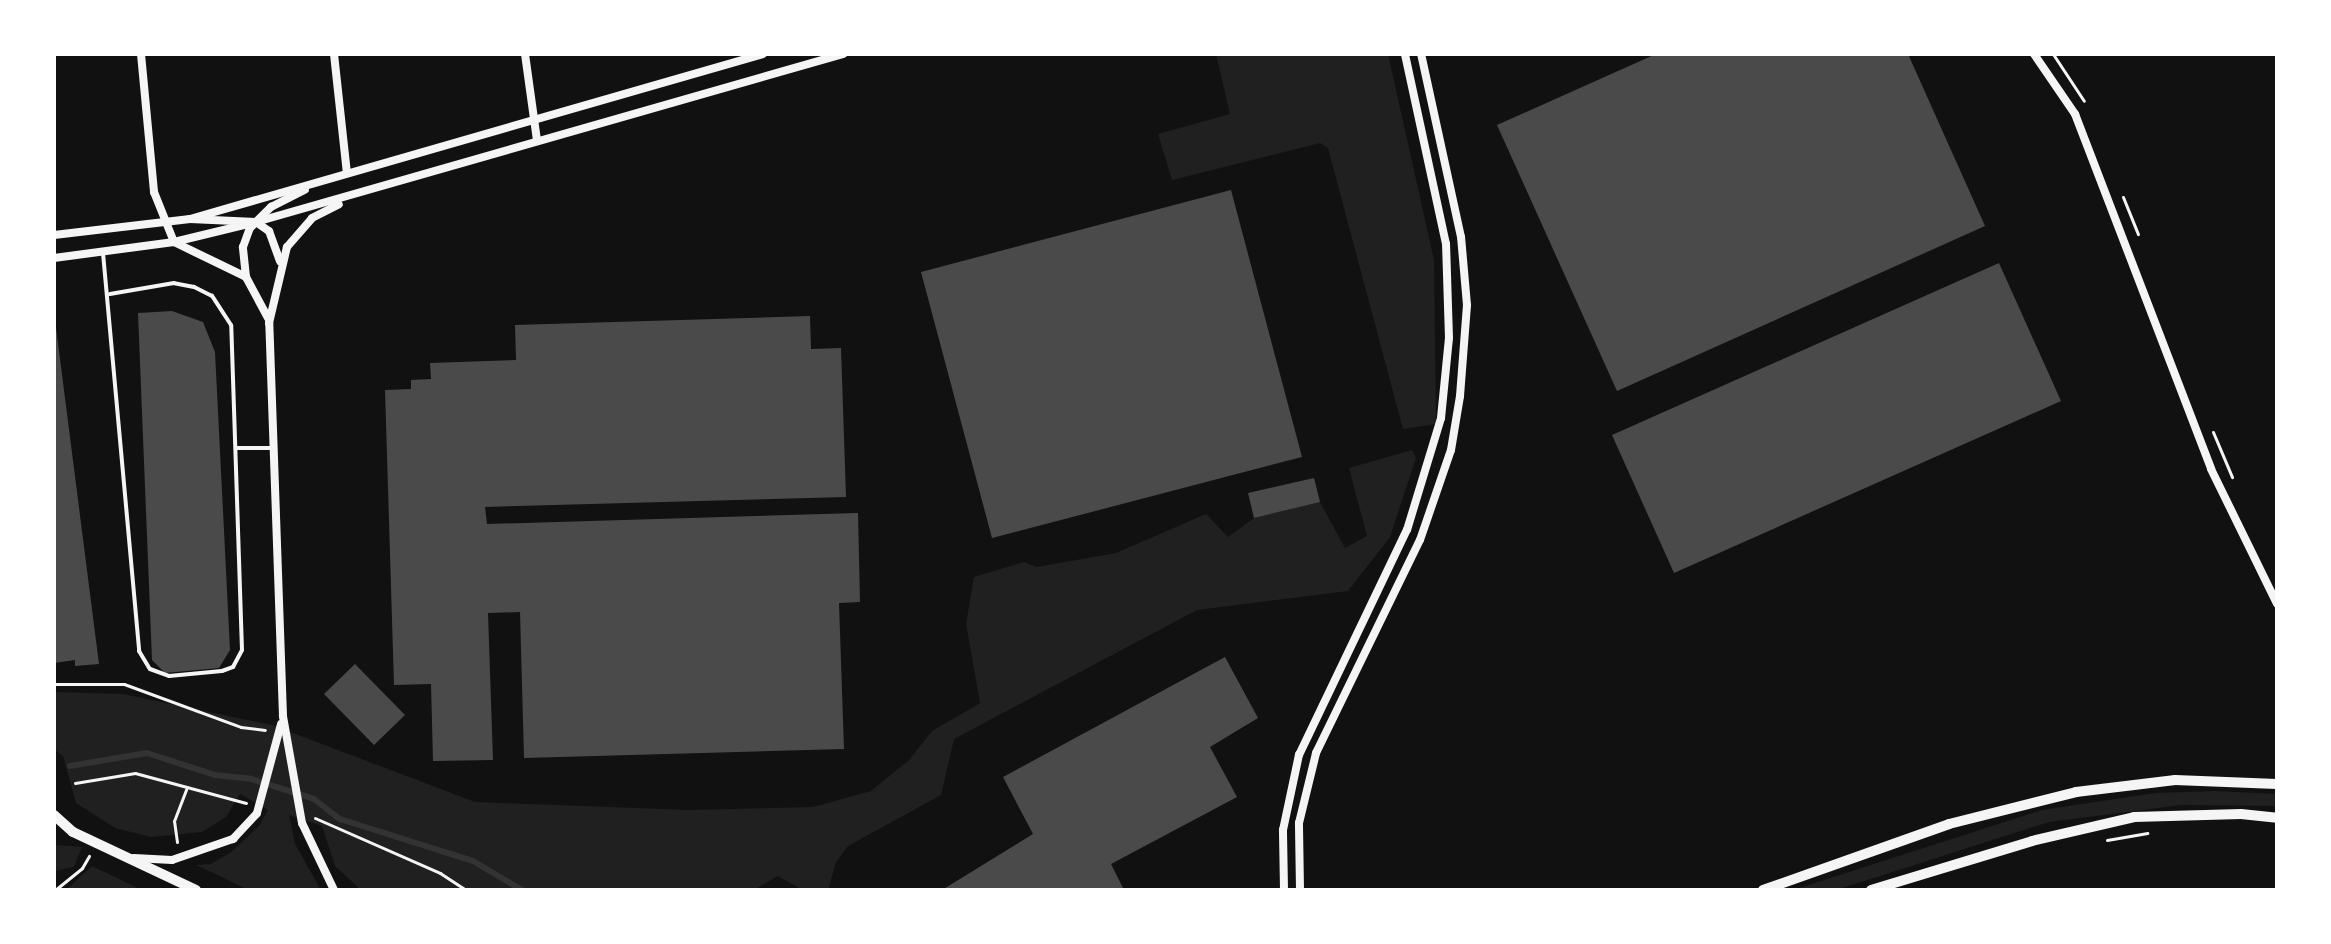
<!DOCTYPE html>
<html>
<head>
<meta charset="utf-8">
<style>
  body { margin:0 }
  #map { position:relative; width:2331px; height:944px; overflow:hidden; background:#111; font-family:"Sofia Sans Condensed",sans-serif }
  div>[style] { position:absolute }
  .green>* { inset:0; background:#202020 }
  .stream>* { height:6px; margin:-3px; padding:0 3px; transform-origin:3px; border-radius:3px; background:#333 }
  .building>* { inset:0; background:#4a4a4a }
  .path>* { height:3px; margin:-1.5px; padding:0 1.5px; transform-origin:1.5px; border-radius:1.5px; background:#f5f5f5 }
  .service>* { height:4px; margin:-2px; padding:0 2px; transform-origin:2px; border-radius:2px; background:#f5f5f5 }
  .minor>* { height:8px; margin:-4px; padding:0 4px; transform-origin:4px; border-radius:4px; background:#f5f5f5 }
  .tertiary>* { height:10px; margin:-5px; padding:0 5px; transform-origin:5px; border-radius:5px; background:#f5f5f5 }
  span { translate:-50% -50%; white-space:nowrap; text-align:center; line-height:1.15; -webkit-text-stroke:7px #fff; paint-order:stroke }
  .frame { position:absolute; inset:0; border:56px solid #fff; pointer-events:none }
</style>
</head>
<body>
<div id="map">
  <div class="green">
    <div style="clip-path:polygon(1216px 54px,1388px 54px,1434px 260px,1436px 424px,1403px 429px,1328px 148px,1320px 143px,1172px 180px,1158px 134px,1230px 114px)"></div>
    <div style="clip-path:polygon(1412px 450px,1416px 458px,1390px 537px,1348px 591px,1197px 610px,954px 739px,941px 795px,848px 846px,836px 862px,828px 890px,803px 890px,778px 876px,754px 890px,361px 890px,335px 866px,322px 826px,289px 815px,295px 844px,321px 890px,249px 890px,196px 865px,211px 864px,230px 853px,259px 826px,268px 810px,240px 794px,226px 817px,202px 832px,151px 837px,115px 828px,76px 803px,63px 756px,54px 749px,54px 692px,123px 694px,272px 725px,475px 802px,689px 810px,813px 807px,871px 791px,909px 760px,932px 731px,980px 703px,966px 624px,974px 577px,1024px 562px,1037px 567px,1116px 553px,1206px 514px,1228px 537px,1254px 518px,1320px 502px,1345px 548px,1367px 536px,1349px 468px)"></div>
    <div style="clip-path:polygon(2214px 791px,2277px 794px,2277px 806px,2181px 805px,2049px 822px,1836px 890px,1793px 890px,2042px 810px,2155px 793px)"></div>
    <div style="clip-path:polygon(54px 845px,82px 847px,74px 867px,54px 871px)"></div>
    <div style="clip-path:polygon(92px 866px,142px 890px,66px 890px)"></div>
  </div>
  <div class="stream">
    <div style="left:70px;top:766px;width:78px;rotate:-9.6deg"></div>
    <div style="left:147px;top:753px;width:71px;rotate:17.9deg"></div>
    <div style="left:215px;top:775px;width:36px;rotate:6deg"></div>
    <div style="left:251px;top:779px;width:66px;rotate:17.6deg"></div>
    <div style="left:314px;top:799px;width:33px;rotate:38deg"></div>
    <div style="left:340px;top:819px;width:139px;rotate:17.5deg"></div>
    <div style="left:473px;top:861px;width:57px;rotate:30.6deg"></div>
  </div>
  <div class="building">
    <div style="clip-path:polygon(1656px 54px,1908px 54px,1985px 226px,1617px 391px,1497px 125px)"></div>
    <div style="clip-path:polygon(1231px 190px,1302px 457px,992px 538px,921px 272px)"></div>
    <div style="clip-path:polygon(1999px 263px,2061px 401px,1674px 573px,1612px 435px)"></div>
    <div style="clip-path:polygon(172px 311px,203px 322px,215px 352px,230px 650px,219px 668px,165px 673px,152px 660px,138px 313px)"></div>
    <div style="clip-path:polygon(54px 312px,99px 664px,75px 666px,75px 660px,54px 663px)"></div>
    <div style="clip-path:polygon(810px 316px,811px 349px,841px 348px,846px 497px,485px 507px,487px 524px,858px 513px,860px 602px,839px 603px,844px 749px,524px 758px,520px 612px,488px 613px,493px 760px,433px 761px,431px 684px,394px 685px,385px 390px,411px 389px,411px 380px,431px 379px,430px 363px,516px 360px,515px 325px)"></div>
    <div style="clip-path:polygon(1314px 478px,1320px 502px,1254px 518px,1248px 493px)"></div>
    <div style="clip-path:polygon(1225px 657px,1258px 718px,1210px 747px,1237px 797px,1111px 864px,1124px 890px,942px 890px,1033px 834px,1003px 777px)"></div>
    <div style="clip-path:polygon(355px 664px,405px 715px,374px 745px,324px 694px)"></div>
  </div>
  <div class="path">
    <div style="left:2053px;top:54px;width:56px;rotate:56.6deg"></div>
    <div style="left:2123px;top:197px;width:40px;rotate:68deg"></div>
    <div style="left:2213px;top:432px;width:49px;rotate:67.1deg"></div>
    <div style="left:54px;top:684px;width:70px"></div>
    <div style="left:124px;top:684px;width:125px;rotate:20.2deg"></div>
    <div style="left:241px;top:727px;width:24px;rotate:7deg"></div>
    <div style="left:75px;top:783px;width:61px;rotate:-9.5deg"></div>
    <div style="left:135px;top:773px;width:115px;rotate:15.1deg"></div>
    <div style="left:315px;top:818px;width:137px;rotate:23.7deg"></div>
    <div style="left:440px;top:873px;width:31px;rotate:33deg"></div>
    <div style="left:2107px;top:840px;width:41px;rotate:-9.9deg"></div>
    <div style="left:177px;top:842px;width:21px;rotate:-98deg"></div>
    <div style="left:174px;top:821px;width:34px;rotate:-69deg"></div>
    <div style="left:55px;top:890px;width:35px;rotate:-39deg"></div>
    <div style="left:82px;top:868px;width:14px;rotate:-60deg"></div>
  </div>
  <div class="service">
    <div style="left:103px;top:253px;width:400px;rotate:84.8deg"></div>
    <div style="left:139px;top:651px;width:21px;rotate:59deg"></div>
    <div style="left:150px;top:669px;width:20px;rotate:20deg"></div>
    <div style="left:169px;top:676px;width:53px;rotate:-5.4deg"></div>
    <div style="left:222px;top:671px;width:12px;rotate:-20deg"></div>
    <div style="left:233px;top:667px;width:19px;rotate:-62deg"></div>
    <div style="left:242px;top:650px;width:325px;rotate:-91.9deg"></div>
    <div style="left:231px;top:325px;width:35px;rotate:-123deg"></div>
    <div style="left:212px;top:296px;width:20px;rotate:-153deg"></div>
    <div style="left:194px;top:287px;width:20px;rotate:-169deg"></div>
    <div style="left:174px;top:283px;width:65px;rotate:170.2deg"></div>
    <div style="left:237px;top:448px;width:35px"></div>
  </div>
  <div class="minor">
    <div style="left:141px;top:54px;width:139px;rotate:84.6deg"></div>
    <div style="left:154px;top:192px;width:54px;rotate:68.2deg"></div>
    <div style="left:174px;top:242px;width:80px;rotate:25.9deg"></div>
    <div style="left:246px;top:277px;width:47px;rotate:61.8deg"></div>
    <div style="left:334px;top:54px;width:120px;rotate:83.8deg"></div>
    <div style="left:525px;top:54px;width:87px;rotate:82.1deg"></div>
    <div style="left:2034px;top:54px;width:73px;rotate:55.7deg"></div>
    <div style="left:2075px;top:114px;width:380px;rotate:69deg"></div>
    <div style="left:2211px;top:469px;width:150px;rotate:63.9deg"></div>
    <div style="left:190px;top:219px;width:596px;rotate:-16.06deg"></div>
    <div style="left:54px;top:235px;width:137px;rotate:-6.7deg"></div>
    <div style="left:190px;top:219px;width:66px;rotate:2.6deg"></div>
    <div style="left:256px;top:222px;width:16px;rotate:35deg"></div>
    <div style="left:269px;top:231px;width:32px;rotate:70deg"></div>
    <div style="left:54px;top:258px;width:121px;rotate:-7.6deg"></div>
    <div style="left:174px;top:242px;width:84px;rotate:-13.7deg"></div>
    <div style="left:256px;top:222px;width:611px;rotate:-15.97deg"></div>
    <div style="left:246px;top:277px;width:30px;rotate:-96deg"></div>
    <div style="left:243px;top:247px;width:20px;rotate:-70deg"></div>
    <div style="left:250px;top:228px;width:30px;rotate:-45deg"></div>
    <div style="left:271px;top:207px;width:38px;rotate:-27deg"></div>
    <div style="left:134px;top:858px;width:38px;rotate:3deg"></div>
    <div style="left:172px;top:860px;width:65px;rotate:-19deg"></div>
    <div style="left:233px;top:839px;width:35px;rotate:-47deg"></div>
    <div style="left:257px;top:813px;width:92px;rotate:-74.9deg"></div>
    <div style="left:334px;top:890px;width:74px;rotate:-115.5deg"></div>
    <div style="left:302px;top:823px;width:109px;rotate:-100.1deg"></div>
    <div style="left:283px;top:716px;width:393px;rotate:-92deg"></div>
    <div style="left:269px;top:323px;width:78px;rotate:-76.7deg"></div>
    <div style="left:287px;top:247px;width:38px;rotate:-49deg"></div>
    <div style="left:312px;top:218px;width:30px;rotate:-27deg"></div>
    <div style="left:1284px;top:890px;width:60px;rotate:-91deg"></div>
    <div style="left:1283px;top:830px;width:77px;rotate:-78deg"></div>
    <div style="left:1299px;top:755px;width:250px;rotate:-64.4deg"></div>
    <div style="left:1407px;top:530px;width:117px;rotate:-73.1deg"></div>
    <div style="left:1441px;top:418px;width:80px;rotate:-84.3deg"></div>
    <div style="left:1449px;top:338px;width:94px;rotate:-91.8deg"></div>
    <div style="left:1446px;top:244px;width:194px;rotate:-102.2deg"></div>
    <div style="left:1300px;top:890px;width:67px;rotate:-90.9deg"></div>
    <div style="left:1299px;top:823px;width:72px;rotate:-76.3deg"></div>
    <div style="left:1316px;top:753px;width:237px;rotate:-64deg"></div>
    <div style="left:1420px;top:540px;width:95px;rotate:-71deg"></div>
    <div style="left:1451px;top:450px;width:55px;rotate:-80.5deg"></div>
    <div style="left:1460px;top:396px;width:91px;rotate:-85.6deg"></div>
    <div style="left:1467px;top:305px;width:68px;rotate:-95deg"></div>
    <div style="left:1461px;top:237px;width:187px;rotate:-102.3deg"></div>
  </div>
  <div class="tertiary">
    <div style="left:54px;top:815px;width:25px;rotate:42deg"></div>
    <div style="left:73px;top:832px;width:136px;rotate:25.2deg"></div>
    <div style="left:1763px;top:890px;width:197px;rotate:-19.5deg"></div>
    <div style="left:1949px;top:824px;width:131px;rotate:-14.1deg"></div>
    <div style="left:2076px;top:792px;width:100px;rotate:-6.9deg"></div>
    <div style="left:2175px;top:780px;width:102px;rotate:2.2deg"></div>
    <div style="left:1871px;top:890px;width:168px;rotate:-16.9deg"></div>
    <div style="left:2032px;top:841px;width:105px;rotate:-13.2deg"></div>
    <div style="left:2134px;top:817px;width:107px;rotate:-1.6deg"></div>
    <div style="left:2241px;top:814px;width:36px;rotate:6deg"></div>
  </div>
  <div class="frame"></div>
</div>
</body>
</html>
